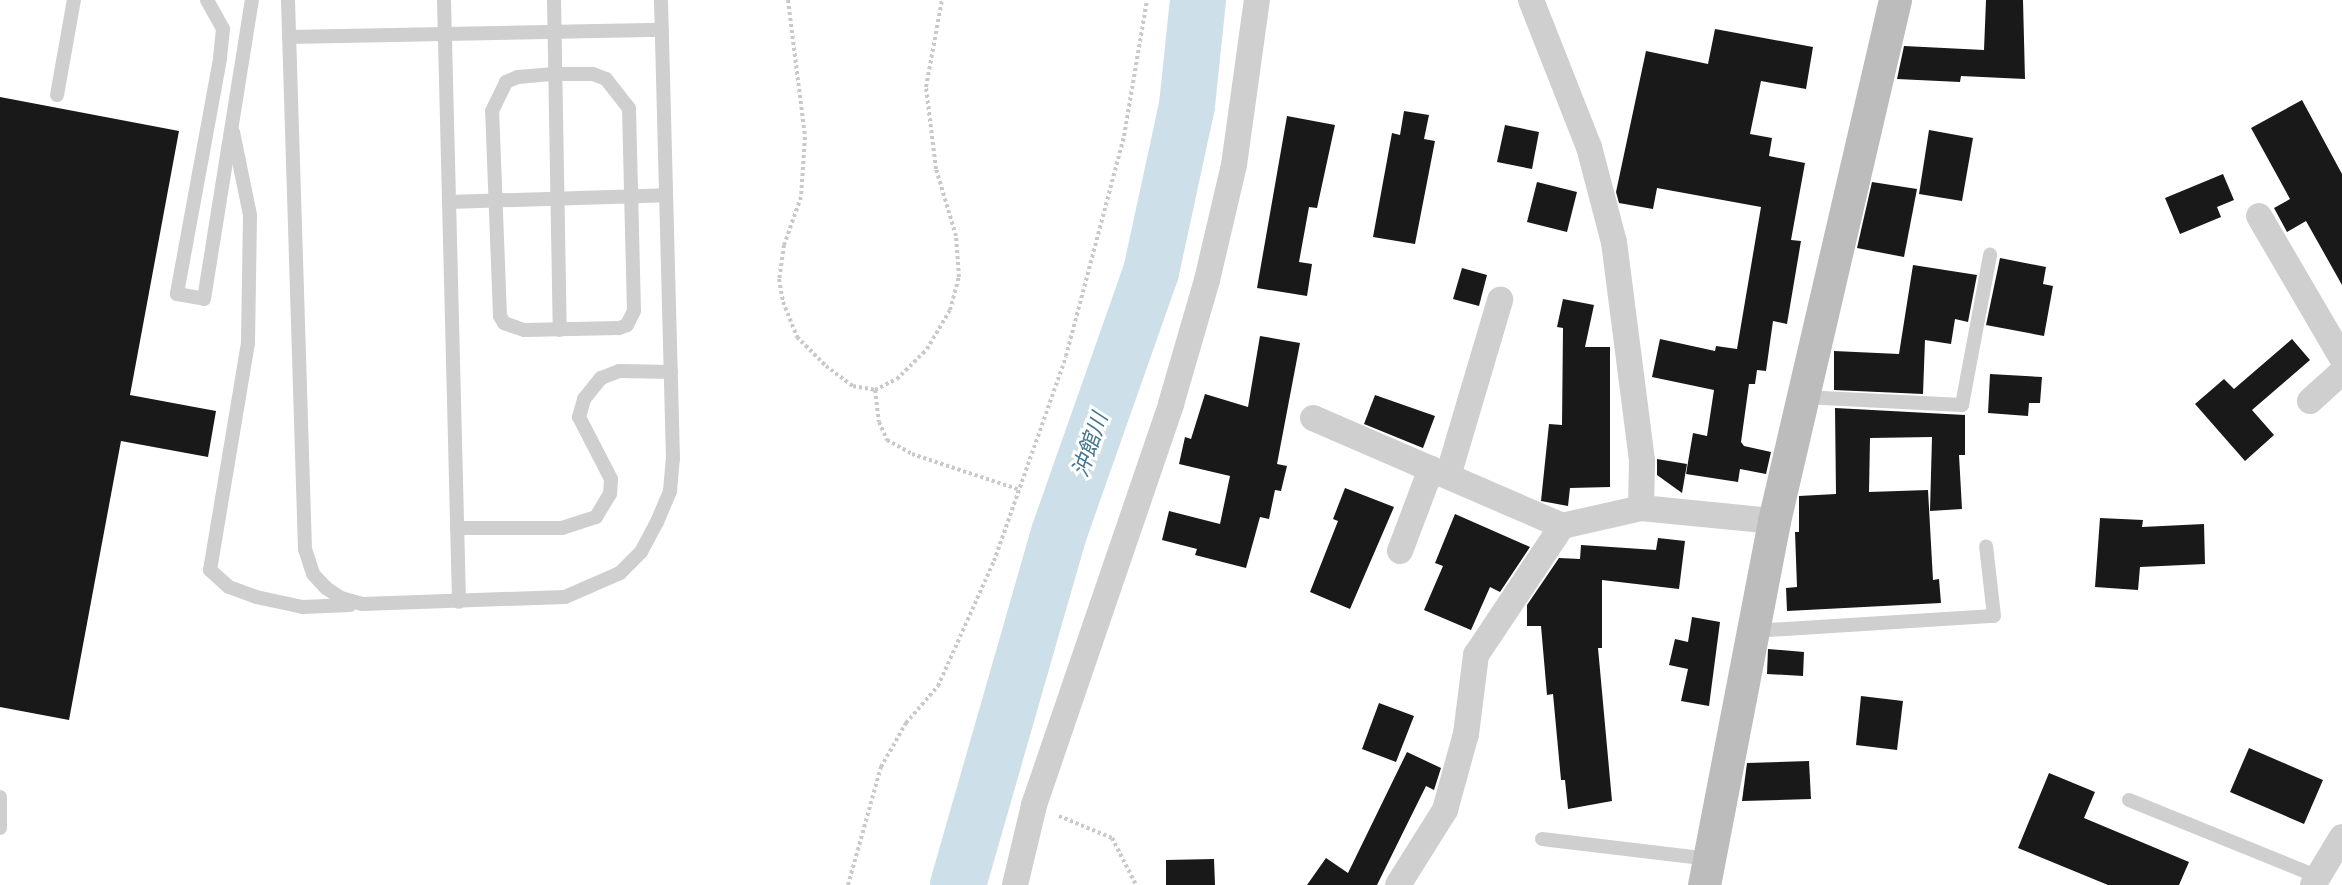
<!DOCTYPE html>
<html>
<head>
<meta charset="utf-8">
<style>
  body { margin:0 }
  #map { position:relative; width:2342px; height:885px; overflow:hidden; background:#fff; font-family:Inter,"Noto Sans JP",sans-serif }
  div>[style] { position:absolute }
  .river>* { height:56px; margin:-28px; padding:0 28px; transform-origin:28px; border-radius:28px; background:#cde0e9 }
  .building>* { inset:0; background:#191919 }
  .path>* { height:4px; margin-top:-2px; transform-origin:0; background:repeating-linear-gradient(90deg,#c9c9c9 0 3px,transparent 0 6px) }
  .lane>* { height:14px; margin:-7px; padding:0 7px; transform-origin:7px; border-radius:7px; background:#cfcfcf }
  .street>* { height:26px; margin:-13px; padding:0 13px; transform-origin:13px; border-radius:13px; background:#cfcfcf }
  .secondary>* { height:33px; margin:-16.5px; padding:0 16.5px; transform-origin:16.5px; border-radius:16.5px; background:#bcbcbc }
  span { translate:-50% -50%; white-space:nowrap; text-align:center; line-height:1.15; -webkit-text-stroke:6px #fff; paint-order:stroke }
  .water-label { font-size:22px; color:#45768e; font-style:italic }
</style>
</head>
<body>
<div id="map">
  <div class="river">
    <div style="left:958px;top:885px;width:366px;rotate:-74deg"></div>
    <div style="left:1059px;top:533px;width:277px;rotate:-70.6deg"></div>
    <div style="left:1151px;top:272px;width:171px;rotate:-77.8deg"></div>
    <div style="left:1187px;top:105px;width:106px;rotate:-84deg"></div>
  </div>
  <div class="building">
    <div style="clip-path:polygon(1986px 0,2023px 0,2025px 79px,1961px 76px,1960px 82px,1897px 79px,1904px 46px,1984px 50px)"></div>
    <div style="clip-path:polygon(1715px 29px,1813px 47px,1806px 89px,1761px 81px,1750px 134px,1772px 138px,1769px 156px,1805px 163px,1791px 240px,1801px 241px,1787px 324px,1773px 321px,1766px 371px,1757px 370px,1755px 384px,1749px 384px,1741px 442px,1744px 446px,1771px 452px,1766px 474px,1740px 469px,1738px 482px,1686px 474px,1693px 433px,1707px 436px,1714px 390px,1652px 377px,1660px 339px,1715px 351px,1716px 346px,1737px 349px,1761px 207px,1657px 188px,1653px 209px,1619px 203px,1616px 192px,1646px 51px,1708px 64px)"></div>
    <div style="clip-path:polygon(0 97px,179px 131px,130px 395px,216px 411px,208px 457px,121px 441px,69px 720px,0 707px)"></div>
    <div style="clip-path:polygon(2302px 100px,2342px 174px,2342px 285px,2306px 221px,2287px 232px,2274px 208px,2290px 199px,2251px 128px)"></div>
    <div style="clip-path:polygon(1404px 111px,1429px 115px,1424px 139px,1435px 141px,1415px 244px,1373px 237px,1392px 133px,1400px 135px)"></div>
    <div style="clip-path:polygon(1287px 116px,1335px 125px,1317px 208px,1309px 207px,1299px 262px,1312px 264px,1307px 296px,1257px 288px)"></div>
    <div style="clip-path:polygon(1505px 125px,1539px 132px,1532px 169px,1497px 162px)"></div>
    <div style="clip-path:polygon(1929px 130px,1973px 138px,1962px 201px,1919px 194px)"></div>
    <div style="clip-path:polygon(2223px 174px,2234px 200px,2217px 207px,2221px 217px,2180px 234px,2165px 198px)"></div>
    <div style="clip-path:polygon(1537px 182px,1577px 192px,1567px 232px,1527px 222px)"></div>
    <div style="clip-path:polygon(1872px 182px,1917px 189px,1904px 257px,1857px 248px)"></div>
    <div style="clip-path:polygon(2000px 258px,2046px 267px,2043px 284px,2053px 286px,2044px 336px,1986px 325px)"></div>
    <div style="clip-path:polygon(1913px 265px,1977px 275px,1968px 322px,1955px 319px,1951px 344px,1925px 340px,1923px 394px,1834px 390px,1834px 351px,1899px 354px)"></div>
    <div style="clip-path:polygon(1462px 268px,1487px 275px,1479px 306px,1453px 299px)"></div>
    <div style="clip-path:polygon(1563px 299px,1594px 305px,1585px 347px,1610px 347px,1610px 487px,1570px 488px,1568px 506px,1541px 501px,1549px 424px,1562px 425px,1563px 328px,1557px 327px)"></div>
    <div style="clip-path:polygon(1260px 336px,1300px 343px,1277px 464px,1287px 466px,1281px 491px,1275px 490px,1269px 519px,1260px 517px,1246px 568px,1195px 555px,1197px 549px,1162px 540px,1169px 511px,1220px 524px,1230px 476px,1179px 464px,1185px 437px,1191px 439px,1205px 394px,1248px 407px)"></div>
    <div style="clip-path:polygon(2292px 339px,2310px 360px,2252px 410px,2274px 435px,2245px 461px,2195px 404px,2224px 379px,2234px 389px)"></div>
    <div style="clip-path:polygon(1990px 374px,2042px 377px,2040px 403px,2029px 403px,2028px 416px,1988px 413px)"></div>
    <div style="clip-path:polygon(1375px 395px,1435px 416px,1423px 448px,1364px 424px)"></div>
    <div style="clip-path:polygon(1835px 408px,1965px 415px,1965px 455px,1959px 455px,1962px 509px,1930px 511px,1932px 437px,1870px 438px,1869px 492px,1928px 490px,1933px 580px,1939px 579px,1941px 603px,1787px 611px,1786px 588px,1797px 587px,1795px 532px,1799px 532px,1799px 496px,1836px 494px)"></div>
    <div style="clip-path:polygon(1657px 459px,1687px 464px,1682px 493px,1657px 475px)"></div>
    <div style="clip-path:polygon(1345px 488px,1394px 507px,1350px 609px,1310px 592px,1338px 521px,1333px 519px)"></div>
    <div style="clip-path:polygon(1455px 514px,1530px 547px,1500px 592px,1490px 587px,1471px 630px,1424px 610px,1443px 566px,1435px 563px)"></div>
    <div style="clip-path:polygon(2100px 518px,2143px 520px,2142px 527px,2204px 524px,2205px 564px,2140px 567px,2138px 590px,2095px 587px)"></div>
    <div style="clip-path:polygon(1658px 538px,1685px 541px,1679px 589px,1602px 580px,1602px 648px,1598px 648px,1612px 801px,1568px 809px,1565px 780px,1561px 780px,1553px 694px,1547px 695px,1541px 626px,1527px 626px,1527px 605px,1559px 558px,1580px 559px,1581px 545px,1656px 550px)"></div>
    <div style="clip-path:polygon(1692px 617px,1720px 622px,1709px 706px,1681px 701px,1688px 669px,1669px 665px,1675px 639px,1688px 642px)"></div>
    <div style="clip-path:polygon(1768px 649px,1804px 652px,1803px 676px,1767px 674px)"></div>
    <div style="clip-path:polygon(1861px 696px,1903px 701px,1897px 750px,1856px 745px)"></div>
    <div style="clip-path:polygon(1379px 703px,1414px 716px,1396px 762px,1362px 749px)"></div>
    <div style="clip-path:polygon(2249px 748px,2323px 780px,2304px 824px,2230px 792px)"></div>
    <div style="clip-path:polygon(1407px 752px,1441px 768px,1434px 790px,1426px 786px,1377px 885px,1307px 885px,1326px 858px,1348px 873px)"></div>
    <div style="clip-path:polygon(1809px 761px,1811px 799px,1742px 801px,1747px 763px)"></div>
    <div style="clip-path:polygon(2049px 773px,2095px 792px,2084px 818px,2189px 862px,2179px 885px,2108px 885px,2018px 848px)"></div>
    <div style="clip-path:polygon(1214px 859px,1215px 885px,1166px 885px,1166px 860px)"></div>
  </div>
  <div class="path">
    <div style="left:788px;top:0;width:138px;rotate:82.9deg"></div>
    <div style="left:805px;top:137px;width:60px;rotate:93.8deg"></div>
    <div style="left:801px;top:197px;width:51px;rotate:109.5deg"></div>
    <div style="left:784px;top:245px;width:34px;rotate:98deg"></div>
    <div style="left:779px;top:279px;width:23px;rotate:80deg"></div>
    <div style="left:783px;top:302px;width:38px;rotate:68deg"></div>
    <div style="left:797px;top:337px;width:41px;rotate:45deg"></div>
    <div style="left:826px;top:366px;width:34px;rotate:37deg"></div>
    <div style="left:853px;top:386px;width:22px;rotate:10deg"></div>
    <div style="left:875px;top:390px;width:25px;rotate:-27deg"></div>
    <div style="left:897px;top:379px;width:42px;rotate:-45deg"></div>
    <div style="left:927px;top:349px;width:45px;rotate:-59.5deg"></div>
    <div style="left:950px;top:310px;width:34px;rotate:-75deg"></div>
    <div style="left:959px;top:277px;width:41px;rotate:-94.2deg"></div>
    <div style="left:956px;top:236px;width:70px;rotate:-106.6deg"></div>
    <div style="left:936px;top:169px;width:83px;rotate:-97deg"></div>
    <div style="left:926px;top:87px;width:88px;rotate:-79.6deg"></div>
    <div style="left:875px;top:390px;width:32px;rotate:83deg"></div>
    <div style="left:879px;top:422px;width:20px;rotate:66deg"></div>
    <div style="left:887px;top:440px;width:29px;rotate:29deg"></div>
    <div style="left:912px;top:454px;width:114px;rotate:18.4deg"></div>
    <div style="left:1059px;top:816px;width:57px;rotate:22.5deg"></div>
    <div style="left:1112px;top:838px;width:53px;rotate:62.9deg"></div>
    <div style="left:848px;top:885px;width:123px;rotate:-74.4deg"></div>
    <div style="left:881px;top:767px;width:51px;rotate:-60.4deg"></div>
    <div style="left:906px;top:723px;width:49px;rotate:-49.1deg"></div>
    <div style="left:938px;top:686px;width:137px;rotate:-65.9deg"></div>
    <div style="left:994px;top:561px;width:217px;rotate:-70.6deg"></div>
    <div style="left:1066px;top:356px;width:228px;rotate:-75.2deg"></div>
    <div style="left:1124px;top:136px;width:138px;rotate:-80.4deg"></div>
  </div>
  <div class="lane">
    <div style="left:207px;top:0;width:33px;rotate:61deg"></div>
    <div style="left:223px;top:29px;width:30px;rotate:96deg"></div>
    <div style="left:220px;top:59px;width:239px;rotate:100.4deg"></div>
    <div style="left:177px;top:294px;width:27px;rotate:10deg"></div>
    <div style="left:204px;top:299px;width:303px;rotate:-80.9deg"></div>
    <div style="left:288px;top:0;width:549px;rotate:88.23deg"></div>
    <div style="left:305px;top:549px;width:26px;rotate:72deg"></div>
    <div style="left:313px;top:574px;width:19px;rotate:47deg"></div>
    <div style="left:326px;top:588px;width:18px;rotate:34deg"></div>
    <div style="left:341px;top:598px;width:22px;rotate:16deg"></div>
    <div style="left:362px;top:604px;width:203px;rotate:-2deg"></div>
    <div style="left:565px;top:597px;width:60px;rotate:-23.6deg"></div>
    <div style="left:620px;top:573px;width:30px;rotate:-45deg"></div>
    <div style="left:641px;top:552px;width:34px;rotate:-62deg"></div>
    <div style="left:657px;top:522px;width:34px;rotate:-67deg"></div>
    <div style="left:670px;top:491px;width:32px;rotate:-85deg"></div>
    <div style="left:673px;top:459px;width:459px;rotate:-91.5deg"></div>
    <div style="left:444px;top:0;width:602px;rotate:88.57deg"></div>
    <div style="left:554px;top:0;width:330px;rotate:89deg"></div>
    <div style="left:289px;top:37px;width:373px;rotate:-1.1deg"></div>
    <div style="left:554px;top:74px;width:39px"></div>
    <div style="left:593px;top:74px;width:14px;rotate:21deg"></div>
    <div style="left:606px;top:79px;width:37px;rotate:52deg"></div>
    <div style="left:629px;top:108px;width:203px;rotate:88.6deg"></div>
    <div style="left:634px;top:311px;width:16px;rotate:117deg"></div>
    <div style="left:627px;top:325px;width:9px;rotate:159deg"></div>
    <div style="left:619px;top:328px;width:95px;rotate:178.8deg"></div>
    <div style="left:524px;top:330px;width:21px;rotate:-161deg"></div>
    <div style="left:504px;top:323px;width:8px;rotate:-120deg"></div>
    <div style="left:500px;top:316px;width:205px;rotate:-92.2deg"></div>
    <div style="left:492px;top:111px;width:32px;rotate:-64deg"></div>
    <div style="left:506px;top:82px;width:13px;rotate:-23deg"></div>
    <div style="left:518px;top:77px;width:36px;rotate:-5deg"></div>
    <div style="left:57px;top:95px;width:97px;rotate:-79.9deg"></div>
    <div style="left:233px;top:132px;width:85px;rotate:78.4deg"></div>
    <div style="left:250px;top:215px;width:128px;rotate:90.9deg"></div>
    <div style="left:248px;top:343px;width:230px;rotate:99.5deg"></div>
    <div style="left:210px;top:570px;width:25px;rotate:42deg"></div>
    <div style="left:229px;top:587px;width:29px;rotate:20deg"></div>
    <div style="left:256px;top:597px;width:48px;rotate:12deg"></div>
    <div style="left:303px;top:607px;width:47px;rotate:-2.4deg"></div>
    <div style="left:449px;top:202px;width:217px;rotate:-1.8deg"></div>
    <div style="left:1803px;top:397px;width:159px;rotate:2.9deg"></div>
    <div style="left:1962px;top:405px;width:153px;rotate:-79.4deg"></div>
    <div style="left:457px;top:528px;width:105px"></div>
    <div style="left:562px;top:528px;width:36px;rotate:-18deg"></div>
    <div style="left:596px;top:517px;width:27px;rotate:-59deg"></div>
    <div style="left:610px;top:494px;width:15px;rotate:-86deg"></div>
    <div style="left:611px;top:479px;width:70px;rotate:-117.3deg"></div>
    <div style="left:579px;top:417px;width:19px;rotate:-74deg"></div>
    <div style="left:584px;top:399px;width:27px;rotate:-51deg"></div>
    <div style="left:601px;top:378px;width:19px;rotate:-21deg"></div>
    <div style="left:619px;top:371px;width:52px;rotate:1.1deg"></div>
    <div style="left:1753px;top:631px;width:241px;rotate:-3.6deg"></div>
    <div style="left:1994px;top:616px;width:70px;rotate:-96.5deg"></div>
    <div style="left:0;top:797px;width:31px;rotate:90deg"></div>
    <div style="left:2129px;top:800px;width:205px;rotate:22.1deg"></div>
    <div style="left:1542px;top:839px;width:169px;rotate:6.8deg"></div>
  </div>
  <div class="street">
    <div style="left:1531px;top:0;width:158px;rotate:68.5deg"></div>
    <div style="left:1589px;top:147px;width:98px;rotate:75.3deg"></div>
    <div style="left:1614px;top:242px;width:221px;rotate:82.7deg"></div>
    <div style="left:1642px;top:461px;width:47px;rotate:91.2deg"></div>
    <div style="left:1641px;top:508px;width:134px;rotate:5.6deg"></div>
    <div style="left:2259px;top:216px;width:164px;rotate:59.7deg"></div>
    <div style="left:2310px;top:401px;width:43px;rotate:-42.2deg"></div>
    <div style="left:1313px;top:418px;width:271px;rotate:23.4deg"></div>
    <div style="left:1562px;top:526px;width:81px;rotate:-12.8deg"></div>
    <div style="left:1448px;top:476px;width:184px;rotate:-73.5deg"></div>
    <div style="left:1400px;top:551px;width:88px;rotate:-69.3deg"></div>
    <div style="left:1015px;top:885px;width:82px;rotate:-76.6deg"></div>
    <div style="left:1034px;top:805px;width:424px;rotate:-71.1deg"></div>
    <div style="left:1171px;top:404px;width:129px;rotate:-73.8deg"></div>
    <div style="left:1207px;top:280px;width:118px;rotate:-76.8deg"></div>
    <div style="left:1234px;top:165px;width:167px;rotate:-82.1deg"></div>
    <div style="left:1398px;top:885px;width:89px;rotate:-57.9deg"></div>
    <div style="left:1445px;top:810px;width:79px;rotate:-74.6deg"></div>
    <div style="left:1466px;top:734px;width:80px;rotate:-82.8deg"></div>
    <div style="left:1476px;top:655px;width:155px;rotate:-56.3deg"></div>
    <div style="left:2313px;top:885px;width:56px;rotate:-58.9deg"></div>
  </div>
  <div class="secondary">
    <div style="left:1704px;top:885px;width:371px;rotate:-79.1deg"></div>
    <div style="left:1774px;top:521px;width:535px;rotate:-76.93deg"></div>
  </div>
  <div class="water-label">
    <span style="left:1090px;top:445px;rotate:-71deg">沖館川</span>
  </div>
</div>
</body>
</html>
